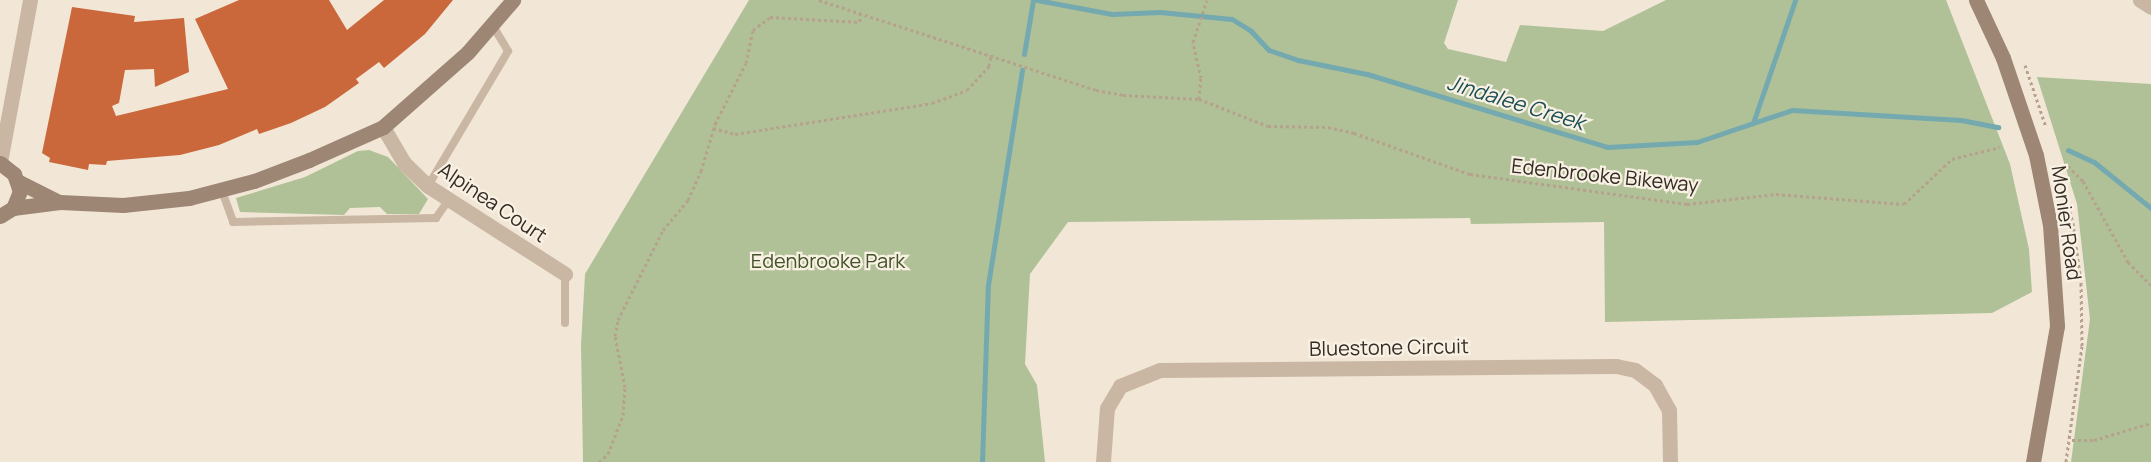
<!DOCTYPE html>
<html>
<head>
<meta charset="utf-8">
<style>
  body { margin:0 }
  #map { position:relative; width:2151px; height:462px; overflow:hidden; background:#f2e7d7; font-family:Manrope,sans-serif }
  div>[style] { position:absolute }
  .green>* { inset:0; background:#b0c197 }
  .stream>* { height:5px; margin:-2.5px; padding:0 2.5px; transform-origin:2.5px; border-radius:2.5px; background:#75a9b0 }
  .building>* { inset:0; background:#ca683c }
  .path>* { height:3px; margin-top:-1.5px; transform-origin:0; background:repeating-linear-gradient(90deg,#b6a18d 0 3px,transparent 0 6px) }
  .lane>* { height:8px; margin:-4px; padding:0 4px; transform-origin:4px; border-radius:4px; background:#cab7a3 }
  .street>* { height:15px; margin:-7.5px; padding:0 7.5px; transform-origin:7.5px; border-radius:7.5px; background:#cab7a3 }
  .secondary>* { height:15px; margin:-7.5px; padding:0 7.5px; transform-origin:7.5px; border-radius:7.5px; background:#9d8674 }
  span { translate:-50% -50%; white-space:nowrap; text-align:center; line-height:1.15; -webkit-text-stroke:4.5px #f9f1e3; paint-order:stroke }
  .street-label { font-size:20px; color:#342b25 }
  .park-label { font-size:20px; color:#415328 }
  .water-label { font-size:21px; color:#1a4f57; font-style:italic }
</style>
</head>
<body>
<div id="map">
  <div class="green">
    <div style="clip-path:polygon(749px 0,1458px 0,1444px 43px,1448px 49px,1506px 62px,1520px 25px,1603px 31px,1666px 0,1946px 0,2010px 164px,2029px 249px,2032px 292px,1992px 313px,1605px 322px,1604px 222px,1471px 224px,1470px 218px,1068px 222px,1030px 274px,1025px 364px,1037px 385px,1045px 462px,583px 462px,581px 345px,585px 274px)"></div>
    <div style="clip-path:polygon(2037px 77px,2151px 84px,2151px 462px,2071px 462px,2090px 319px,2077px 204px)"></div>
    <div style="clip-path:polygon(369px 150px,388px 157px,428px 199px,419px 214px,387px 214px,380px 207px,350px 208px,344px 215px,240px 212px,236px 198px,305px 177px,358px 151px)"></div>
  </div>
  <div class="stream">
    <div style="left:1037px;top:0;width:76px;rotate:10.6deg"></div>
    <div style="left:1112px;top:14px;width:48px;rotate:-2.4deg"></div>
    <div style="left:1160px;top:12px;width:72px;rotate:5.6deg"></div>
    <div style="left:1232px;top:19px;width:22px;rotate:32deg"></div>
    <div style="left:1251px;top:31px;width:26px;rotate:47deg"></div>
    <div style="left:1269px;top:50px;width:31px;rotate:19deg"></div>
    <div style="left:1298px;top:60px;width:70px;rotate:11.5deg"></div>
    <div style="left:1367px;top:74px;width:251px;rotate:16.9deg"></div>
    <div style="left:1607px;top:147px;width:90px;rotate:-3.2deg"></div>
    <div style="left:1697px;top:142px;width:100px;rotate:-18.6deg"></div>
    <div style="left:1792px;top:110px;width:169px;rotate:3.4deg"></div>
    <div style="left:1961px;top:120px;width:38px;rotate:11deg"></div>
    <div style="left:1024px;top:54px;width:55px;rotate:-80.5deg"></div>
    <div style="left:1753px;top:123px;width:130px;rotate:-71.1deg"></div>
    <div style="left:2068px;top:150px;width:29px;rotate:25deg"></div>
    <div style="left:2094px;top:162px;width:73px;rotate:38.9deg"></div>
    <div style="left:982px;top:462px;width:177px;rotate:-88.1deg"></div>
    <div style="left:988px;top:285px;width:218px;rotate:-81deg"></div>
  </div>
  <div class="building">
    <div style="clip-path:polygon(239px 0,329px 0,347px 30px,384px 0,453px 0,425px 34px,384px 68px,379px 62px,356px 79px,359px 83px,325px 107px,291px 123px,259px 134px,257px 129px,219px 145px,180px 155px,107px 161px,106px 165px,89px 164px,88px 170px,49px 162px,50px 158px,42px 153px,72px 7px,135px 16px,134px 22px,184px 18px,189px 72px,155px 87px,154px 69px,125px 70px,119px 103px,112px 106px,116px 116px,228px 89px,195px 19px)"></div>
  </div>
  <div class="path">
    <div style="left:819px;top:0;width:291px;rotate:18deg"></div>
    <div style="left:1096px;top:90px;width:27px;rotate:10deg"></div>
    <div style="left:1123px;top:95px;width:76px;rotate:3deg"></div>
    <div style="left:1199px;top:99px;width:74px;rotate:21.4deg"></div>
    <div style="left:1268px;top:126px;width:60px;rotate:1deg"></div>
    <div style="left:1328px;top:127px;width:27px;rotate:13deg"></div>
    <div style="left:1354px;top:133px;width:123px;rotate:19.5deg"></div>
    <div style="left:1470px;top:174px;width:219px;rotate:7.9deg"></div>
    <div style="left:1687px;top:204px;width:90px;rotate:-6.4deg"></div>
    <div style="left:1776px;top:194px;width:128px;rotate:4.5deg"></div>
    <div style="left:1904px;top:204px;width:66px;rotate:-43.2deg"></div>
    <div style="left:1952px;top:159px;width:49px;rotate:-14deg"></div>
    <div style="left:2025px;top:65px;width:65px;rotate:71.3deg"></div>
    <div style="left:1199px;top:99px;width:21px;rotate:-85deg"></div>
    <div style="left:1201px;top:78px;width:37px;rotate:-103deg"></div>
    <div style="left:1193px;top:42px;width:44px;rotate:-71.6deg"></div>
    <div style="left:713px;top:128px;width:23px;rotate:15deg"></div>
    <div style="left:735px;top:134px;width:199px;rotate:-8.9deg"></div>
    <div style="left:932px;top:103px;width:37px;rotate:-20deg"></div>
    <div style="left:967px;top:90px;width:33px;rotate:-47deg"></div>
    <div style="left:989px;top:66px;width:11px;rotate:-80deg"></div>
    <div style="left:2057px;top:165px;width:60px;rotate:74.6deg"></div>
    <div style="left:2073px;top:223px;width:61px;rotate:82.4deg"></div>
    <div style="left:2081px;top:283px;width:63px;rotate:89.1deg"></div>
    <div style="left:2082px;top:346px;width:117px;rotate:97.9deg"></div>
    <div style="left:2068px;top:166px;width:21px;rotate:45deg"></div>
    <div style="left:2083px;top:181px;width:93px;rotate:60.9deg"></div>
    <div style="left:2128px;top:262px;width:33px;rotate:45deg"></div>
    <div style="left:2072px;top:440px;width:22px"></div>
    <div style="left:2094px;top:440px;width:59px;rotate:-16.6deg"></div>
    <div style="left:599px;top:462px;width:12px;rotate:-42deg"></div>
    <div style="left:608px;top:454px;width:42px;rotate:-69deg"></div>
    <div style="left:623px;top:415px;width:28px;rotate:-86deg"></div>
    <div style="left:625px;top:387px;width:52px;rotate:-101.1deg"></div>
    <div style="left:615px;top:336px;width:16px;rotate:-79deg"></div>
    <div style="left:618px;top:320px;width:101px;rotate:-63.4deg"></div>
    <div style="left:663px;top:230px;width:39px;rotate:-50deg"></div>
    <div style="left:688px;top:200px;width:32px;rotate:-66deg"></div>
    <div style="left:701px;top:171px;width:49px;rotate:-73.4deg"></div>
    <div style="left:715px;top:124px;width:68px;rotate:-63.1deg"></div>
    <div style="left:746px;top:63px;width:34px;rotate:-78deg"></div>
    <div style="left:753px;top:30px;width:21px;rotate:-37deg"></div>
    <div style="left:770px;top:17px;width:90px;rotate:3.2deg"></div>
    <div style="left:860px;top:22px;width:9px;rotate:-90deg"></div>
  </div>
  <div class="lane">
    <div style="left:428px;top:186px;width:157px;rotate:-59.3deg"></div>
    <div style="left:508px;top:51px;width:29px;rotate:-121deg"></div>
    <div style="left:222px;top:191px;width:33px;rotate:70deg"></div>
    <div style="left:233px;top:222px;width:203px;rotate:-1.1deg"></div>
    <div style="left:436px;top:218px;width:21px;rotate:-55deg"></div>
    <div style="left:565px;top:323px;width:49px;rotate:-90deg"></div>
  </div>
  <div class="street">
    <div style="left:2140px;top:0;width:13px;rotate:32deg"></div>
    <div style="left:383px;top:127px;width:42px;rotate:59.7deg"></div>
    <div style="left:404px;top:163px;width:33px;rotate:44deg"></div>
    <div style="left:428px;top:186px;width:163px;rotate:32.7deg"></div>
    <div style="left:0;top:162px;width:165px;rotate:-79.5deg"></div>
    <div style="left:1103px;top:462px;width:54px;rotate:-85.8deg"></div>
    <div style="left:1107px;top:408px;width:26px;rotate:-59deg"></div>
    <div style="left:1120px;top:386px;width:43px;rotate:-21.8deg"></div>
    <div style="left:1160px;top:370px;width:456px;rotate:-0.5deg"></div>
    <div style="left:1616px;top:366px;width:19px;rotate:12deg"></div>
    <div style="left:1635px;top:370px;width:25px;rotate:37deg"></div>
    <div style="left:1655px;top:385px;width:29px;rotate:61deg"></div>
    <div style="left:1669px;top:410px;width:52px;rotate:88.9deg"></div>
  </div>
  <div class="secondary">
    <div style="left:1976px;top:0;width:64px;rotate:65deg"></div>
    <div style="left:2003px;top:58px;width:102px;rotate:71.2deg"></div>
    <div style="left:2036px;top:155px;width:71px;rotate:78.7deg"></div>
    <div style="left:2050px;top:225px;width:101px;rotate:86deg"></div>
    <div style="left:2057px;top:326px;width:138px;rotate:100deg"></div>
    <div style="left:0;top:163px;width:18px;rotate:38deg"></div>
    <div style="left:14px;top:174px;width:18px;rotate:71deg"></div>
    <div style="left:20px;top:191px;width:18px;rotate:112deg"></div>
    <div style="left:13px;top:208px;width:15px;rotate:148deg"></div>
    <div style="left:19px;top:182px;width:45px;rotate:26.6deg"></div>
    <div style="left:13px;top:208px;width:47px;rotate:-7.3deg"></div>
    <div style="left:60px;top:202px;width:63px;rotate:2.7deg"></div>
    <div style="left:123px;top:205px;width:66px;rotate:-6.1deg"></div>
    <div style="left:189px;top:198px;width:67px;rotate:-14.7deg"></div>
    <div style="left:254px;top:181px;width:59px;rotate:-20.9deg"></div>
    <div style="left:309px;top:160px;width:81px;rotate:-24deg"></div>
    <div style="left:383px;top:127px;width:113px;rotate:-41.4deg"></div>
    <div style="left:468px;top:52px;width:69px;rotate:-49.1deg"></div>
  </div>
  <div class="street-label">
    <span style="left:1605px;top:175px;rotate:6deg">Edenbrooke Bikeway</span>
    <span style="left:493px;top:202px;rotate:34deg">Alpinea Court</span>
    <span style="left:2067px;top:223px;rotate:82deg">Monier Road</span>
    <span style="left:1389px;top:347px;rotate:-1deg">Bluestone Circuit</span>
  </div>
  <div class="park-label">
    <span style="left:828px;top:260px">Edenbrooke Park</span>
  </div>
  <div class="water-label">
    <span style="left:1516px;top:102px;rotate:17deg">Jindalee Creek</span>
  </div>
</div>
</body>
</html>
